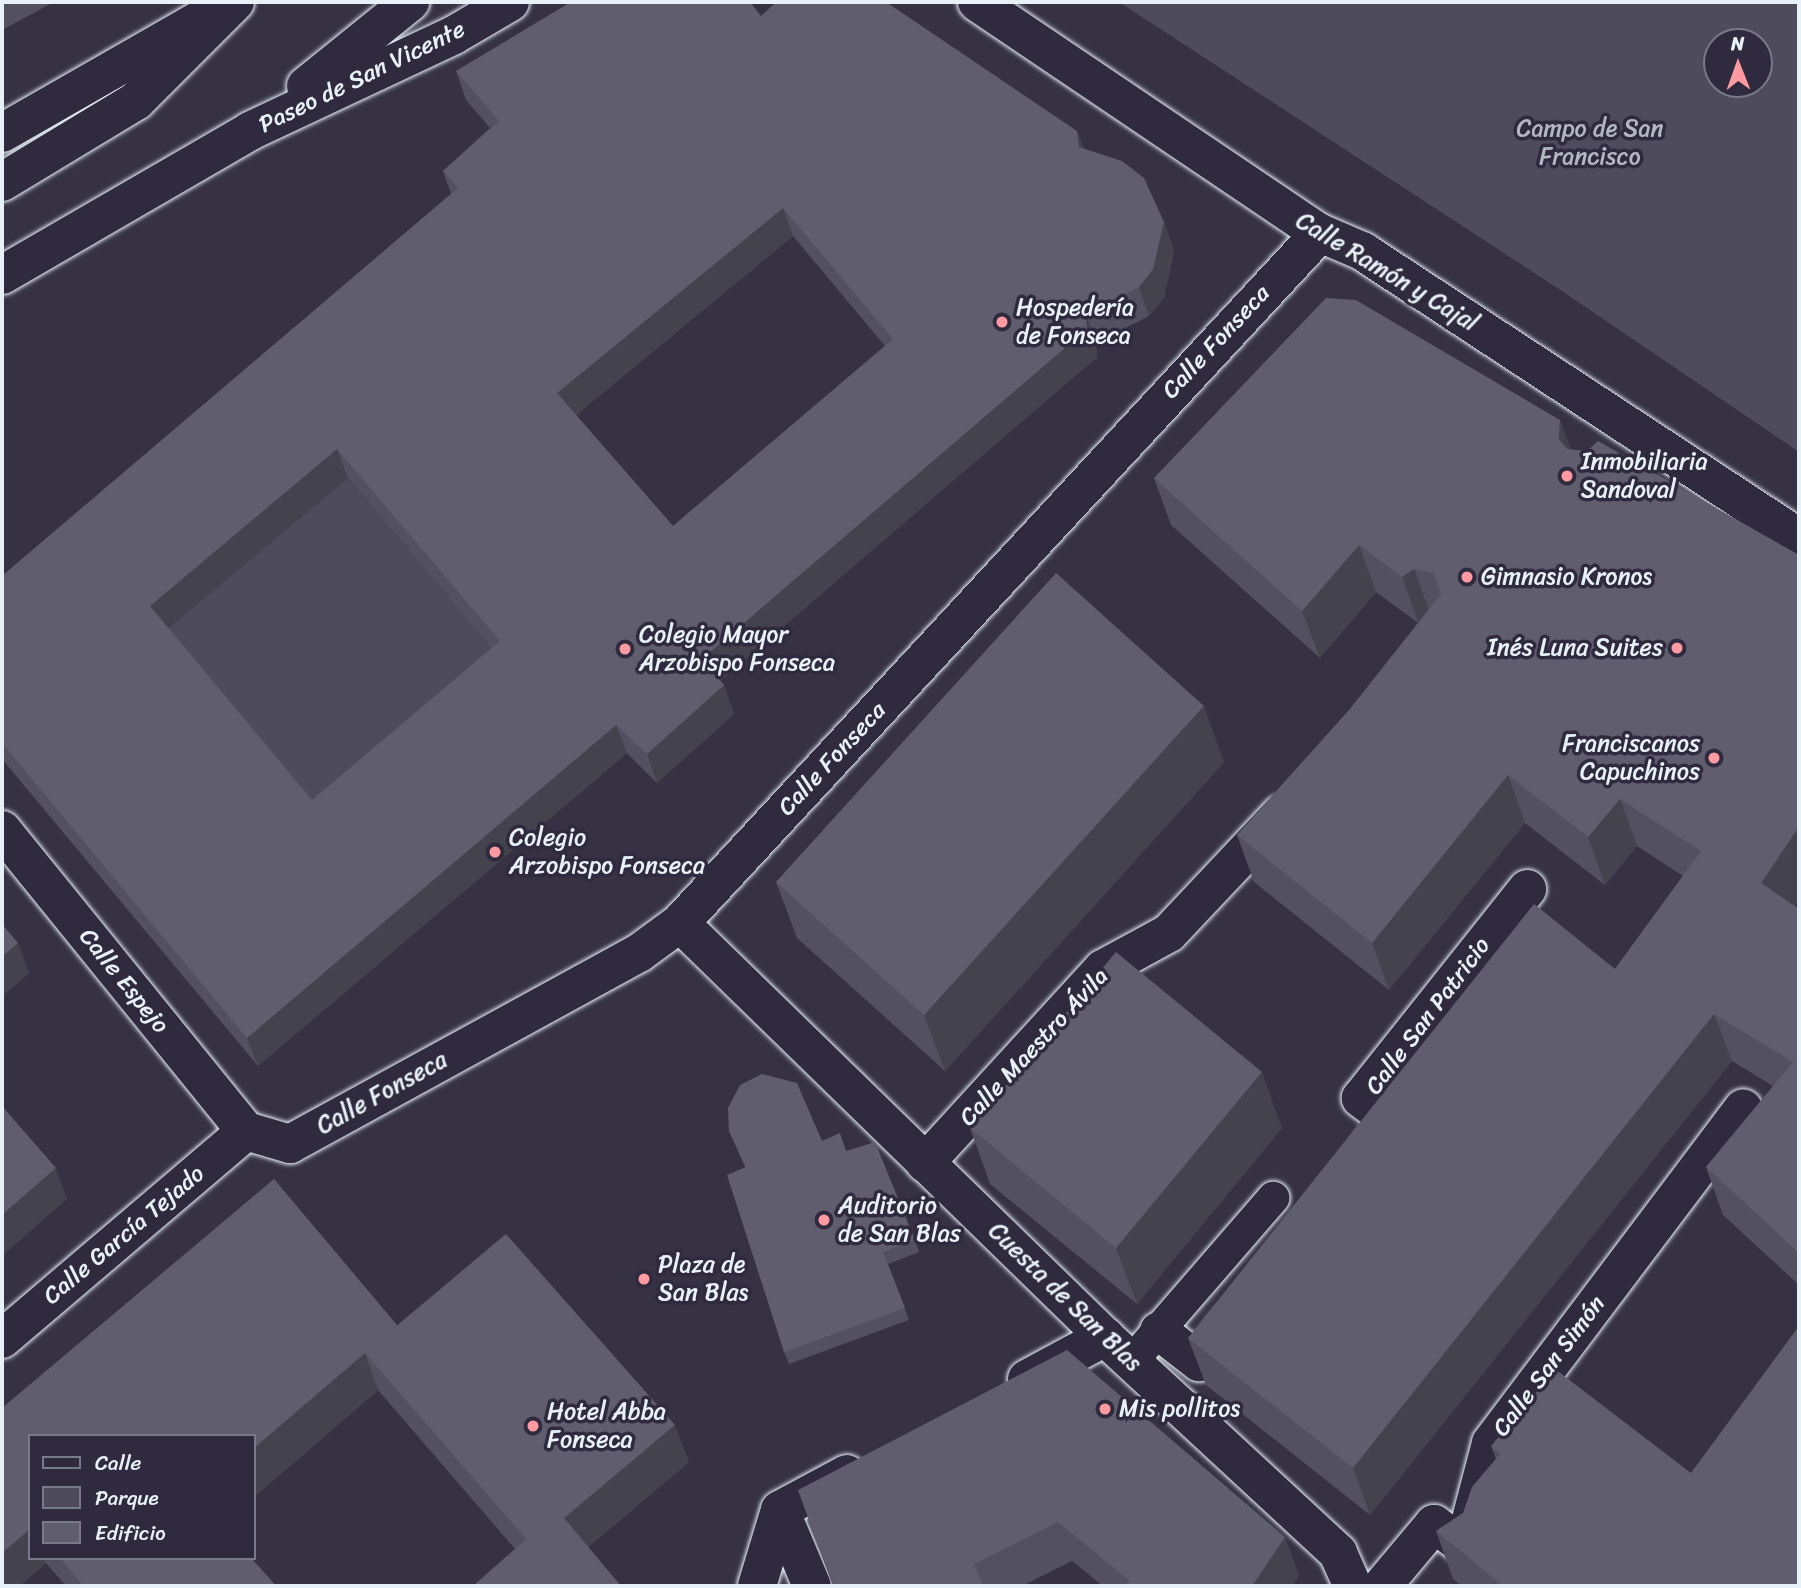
<!DOCTYPE html>
<html>
<head>
<meta charset="utf-8">
<style>
  body { margin:0 }
  #map { position:relative; width:1801px; height:1588px; overflow:hidden; background:#363244; font-family:Sriracha,sans-serif }
  div>[style] { position:absolute }
  .green>* { inset:0; background:#4d4b5c }
  .roads { filter:drop-shadow(0 0 2px #e8f1f8) drop-shadow(0 0 2px #e8f1f8) }
  .service>* { height:32px; margin:-16px; padding:0 16px; transform-origin:16px; border-radius:16px; background:#2f2a3d }
  .pedestrian>* { height:38px; margin:-19px; padding:0 19px; transform-origin:19px; border-radius:19px; background:#2f2a3d }
  .minor>* { height:38px; margin:-19px; padding:0 19px; transform-origin:19px; border-radius:19px; background:#2f2a3d }
  .trunk>* { height:38px; margin:-19px; padding:0 19px; transform-origin:19px; border-radius:19px; background:#2f2a3d }
  .wall>* { inset:0; background:#53515f }
  .shaded-wall>* { inset:0; background:#43424d }
  .building>* { inset:0; background:#605e6e }
  .dots>* { width:19px; height:19px; translate:-50% -50%; box-sizing:border-box; border:4px solid #2f2a3d; border-radius:50% }
  span { translate:-50% -50%; white-space:nowrap; text-align:center; line-height:1.15; -webkit-text-stroke:7px #2f2a3d; paint-order:stroke }
  .street-label { font-size:24px; color:#e8f1f8 }
  .park-label { font-size:24px; color:#b2b7c1 }
  .poi-label { font-size:24px; color:#e8f1f8 }
  .left { translate:0 -50%; text-align:left }
  .right { translate:-100% -50%; text-align:right }
  .frame { position:absolute; inset:0; border:4px solid #e8f1f8; pointer-events:none }
  .legend { position:absolute; left:28px; top:1434px; width:228px; height:126px; box-sizing:border-box; background:#2f2a3d; border:2px solid #797a88; margin:0; padding:9px 12px; list-style:none; font-size:21px; color:#e8f1f8 }
  .legend li { display:flex; align-items:center; gap:14px; height:35px }
  .legend b { width:35px; border:2px solid #797a88 }
  .north { position:absolute; left:1703px; top:28px; width:70px; height:70px; box-sizing:border-box; background:#2f2a3d; border:2px solid #797a88; border-radius:50%; rotate:359deg; font-size:19px; font-weight:700; line-height:28px; text-align:center; color:#e8f1f8 }
  .north::after { content:''; display:block; margin:auto; width:24px; height:32px; background:#ff9aa2; clip-path:polygon(50% 0,100% 100%,50% 72%,0 100%) }
</style>
</head>
<body>
<div id="map">
  <div class="green">
    <div style="clip-path:polygon(evenodd,1119px 2px,1799px 2px,1799px 452px,1559px 289px,1119px 2px,1759px 42px,1759px 84px,1717px 84px,1717px 42px,1759px 42px)"></div>
    <div style="clip-path:polygon(348px 478px,510px 670px,322px 829px,160px 635px)"></div>
  </div>
  <div class="roads">
    <div class="service">
      <div style="left:1132px;top:1361px;width:216px;rotate:-49.1deg"></div>
    </div>
    <div class="pedestrian">
      <div style="left:1374px;top:1142px;width:27px;rotate:-51deg"></div>
      <div style="left:1391px;top:1121px;width:38px;rotate:-143deg"></div>
      <div style="left:1361px;top:1098px;width:267px;rotate:-51.5deg"></div>
      <div style="left:925px;top:1163px;width:263px;rotate:-47.5deg"></div>
      <div style="left:1103px;top:969px;width:75px;rotate:-28.6deg"></div>
      <div style="left:1169px;top:933px;width:163px;rotate:-46.7deg"></div>
      <div style="left:1159px;top:1331px;width:51px;rotate:37.8deg"></div>
      <div style="left:1199px;top:1362px;width:50px;rotate:-51.5deg"></div>
      <div style="left:1027px;top:1379px;width:89px;rotate:-28.3deg"></div>
      <div style="left:780px;top:1510px;width:82px;rotate:67.2deg"></div>
      <div style="left:757px;top:1586px;width:79px;rotate:-73.2deg"></div>
      <div style="left:780px;top:1510px;width:76px;rotate:-28.2deg"></div>
      <div style="left:1382px;top:1586px;width:81px;rotate:-50deg"></div>
      <div style="left:1434px;top:1524px;width:37px;rotate:36deg"></div>
      <div style="left:1464px;top:1546px;width:106px;rotate:-75.3deg"></div>
      <div style="left:1491px;top:1443px;width:419px;rotate:-53deg"></div>
    </div>
    <div class="minor">
      <div style="left:977px;top:2px;width:414px;rotate:34deg"></div>
      <div style="left:1320px;top:233px;width:46px;rotate:23.2deg"></div>
      <div style="left:1362px;top:251px;width:523px;rotate:33.29deg"></div>
      <div style="left:2px;top:830px;width:387px;rotate:51deg"></div>
      <div style="left:680px;top:923px;width:593px;rotate:44.25deg"></div>
      <div style="left:1105px;top:1337px;width:318px;rotate:42.8deg"></div>
      <div style="left:1338px;top:1553px;width:36px;rotate:66deg"></div>
      <div style="left:246px;top:1131px;width:46px;rotate:16.5deg"></div>
      <div style="left:290px;top:1144px;width:398px;rotate:-28.7deg"></div>
      <div style="left:639px;top:953px;width:51px;rotate:-36.2deg"></div>
      <div style="left:680px;top:923px;width:941px;rotate:-47.15deg"></div>
      <div style="left:2px;top:1339px;width:321px;rotate:-40.4deg"></div>
    </div>
    <div class="trunk">
      <div style="left:306px;top:86px;width:134px;rotate:-38.9deg"></div>
      <div style="left:2px;top:133px;width:227px;rotate:-29.8deg"></div>
      <div style="left:2px;top:182px;width:157px;rotate:-31.2deg"></div>
      <div style="left:136px;top:101px;width:140px;rotate:-45deg"></div>
      <div style="left:2px;top:275px;width:287px;rotate:-30.1deg"></div>
      <div style="left:250px;top:131px;width:225px;rotate:-25.2deg"></div>
      <div style="left:454px;top:35px;width:65px;rotate:-30.5deg"></div>
    </div>
  </div>
  <div class="wall">
    <div style="clip-path:polygon(2px 2px,54px 2px,2px 30px)"></div>
    <div style="clip-path:polygon(evenodd,761px 16px,1077px 131px,1084px 149px,1164px 222px,1174px 251px,1164px 298px,1149px 316px,1096px 343px,1097px 357px,720px 681px,724px 685px,734px 714px,657px 783px,627px 753px,258px 1066px,2px 759px,2px 576px,451px 194px,443px 171px,490px 128px,466px 100px,456px 71px,761px 16px,793px 236px,885px 346px,673px 526px,576px 415px,793px 236px,761px 16px,348px 478px,491px 648px,312px 800px,168px 628px,348px 478px)"></div>
    <div style="clip-path:polygon(1571px 449px,1799px 900px,1795px 906px,1799px 909px,1799px 1285px,1723px 1215px,1706px 1167px,1773px 1086px,1732px 1061px,1370px 1515px,1206px 1385px,1188px 1338px,1615px 969px,1683px 876px,1637px 846px,1605px 885px,1525px 823px,1389px 990px,1254px 882px,1237px 835px,1350px 709px,1418px 623px,1376px 592px,1320px 658px,1171px 525px,1154px 478px)"></div>
    <div style="clip-path:polygon(1224px 762px,945px 1071px,797px 938px,776px 882px)"></div>
    <div style="clip-path:polygon(970px 1128px,1282px 1128px,1137px 1304px,990px 1184px)"></div>
    <div style="clip-path:polygon(729px 1131px,822px 1141px,846px 1151px,915px 1240px,919px 1252px,888px 1264px,909px 1320px,789px 1364px,784px 1352px,745px 1167px)"></div>
    <div style="clip-path:polygon(397px 1325px,689px 1462px,588px 1547px,515px 1549px,378px 1390px,254px 1497px,254px 1436px,30px 1436px,30px 1558px,251px 1558px,276px 1586px,66px 1586px,46px 1563px,19px 1586px,2px 1586px,2px 1408px)"></div>
    <div style="clip-path:polygon(1491px 1446px,1691px 1473px,1799px 1586px,1462px 1586px,1453px 1579px,1436px 1531px,1463px 1513px,1496px 1459px)"></div>
    <div style="clip-path:polygon(798px 1490px,1285px 1537px,1299px 1576px,1292px 1586px,1103px 1586px,1072px 1561px,1022px 1586px,833px 1586px)"></div>
  </div>
  <div class="shaded-wall">
    <div style="clip-path:polygon(1077px 131px,1088px 159px,1079px 147px)"></div>
    <div style="clip-path:polygon(783px 208px,793px 236px,568px 422px,557px 393px)"></div>
    <div style="clip-path:polygon(1164px 222px,1174px 251px,1164px 298px,1149px 316px,1139px 287px)"></div>
    <div style="clip-path:polygon(1086px 314px,1096px 343px,1097px 357px,712px 688px,702px 659px)"></div>
    <div style="clip-path:polygon(1560px 420px,1578px 467px,1559px 439px)"></div>
    <div style="clip-path:polygon(337px 449px,348px 478px,160px 635px,150px 606px)"></div>
    <div style="clip-path:polygon(1359px 545px,1376px 592px,1320px 658px,1302px 611px)"></div>
    <div style="clip-path:polygon(1414px 569px,1431px 616px,1419px 624px,1402px 577px)"></div>
    <div style="clip-path:polygon(724px 685px,734px 714px,657px 783px,647px 754px)"></div>
    <div style="clip-path:polygon(1204px 706px,1224px 762px,945px 1071px,924px 1015px)"></div>
    <div style="clip-path:polygon(616px 725px,627px 753px,258px 1066px,247px 1038px)"></div>
    <div style="clip-path:polygon(1508px 775px,1525px 823px,1389px 990px,1372px 943px)"></div>
    <div style="clip-path:polygon(1620px 799px,1637px 846px,1605px 885px,1588px 837px)"></div>
    <div style="clip-path:polygon(1799px 827px,1799px 900px,1778px 931px,1761px 883px)"></div>
    <div style="clip-path:polygon(18px 943px,29px 973px,2px 997px,2px 957px)"></div>
    <div style="clip-path:polygon(1714px 1014px,1732px 1061px,1370px 1515px,1353px 1468px)"></div>
    <div style="clip-path:polygon(1262px 1072px,1282px 1128px,1137px 1304px,1116px 1248px)"></div>
    <div style="clip-path:polygon(56px 1168px,67px 1199px,2px 1256px,2px 1215px)"></div>
    <div style="clip-path:polygon(365px 1353px,378px 1390px,254px 1497px,254px 1448px)"></div>
    <div style="clip-path:polygon(675px 1425px,689px 1462px,578px 1555px,564px 1518px)"></div>
    <div style="clip-path:polygon(30px 1529px,30px 1558px,44px 1558px,46px 1563px,19px 1586px,2px 1586px,2px 1553px)"></div>
    <div style="clip-path:polygon(1285px 1537px,1299px 1576px,1292px 1586px,1252px 1586px)"></div>
  </div>
  <div class="building">
    <div style="clip-path:polygon(evenodd,571px 2px,750px 2px,761px 16px,776px 2px,886px 2px,1077px 131px,1079px 147px,1122px 161px,1144px 178px,1164px 222px,1153px 269px,1139px 287px,1086px 314px,1087px 329px,702px 659px,724px 685px,647px 754px,616px 725px,247px 1038px,2px 743px,2px 576px,458px 188px,443px 171px,499px 121px,456px 71px,571px 2px,783px 208px,893px 339px,673px 526px,557px 393px,783px 208px,571px 2px,337px 449px,500px 641px,312px 800px,150px 606px,337px 449px)"></div>
    <div style="clip-path:polygon(1326px 298px,1356px 300px,1560px 420px,1559px 439px,1567px 449px,1587px 451px,1598px 441px,1799px 555px,1799px 827px,1761px 883px,1799px 909px,1799px 1253px,1706px 1167px,1793px 1062px,1714px 1014px,1353px 1468px,1188px 1338px,1534px 904px,1615px 969px,1701px 851px,1620px 799px,1588px 837px,1508px 775px,1372px 943px,1237px 835px,1350px 709px,1441px 594px,1434px 573px,1414px 569px,1402px 577px,1359px 545px,1302px 611px,1154px 478px)"></div>
    <div style="clip-path:polygon(1056px 573px,1204px 706px,924px 1015px,776px 882px)"></div>
    <div style="clip-path:polygon(2px 924px,18px 943px,2px 957px)"></div>
    <div style="clip-path:polygon(1116px 952px,1262px 1072px,1116px 1248px,970px 1128px)"></div>
    <div style="clip-path:polygon(762px 1074px,797px 1083px,822px 1141px,840px 1133px,846px 1151px,875px 1142px,915px 1240px,883px 1252px,905px 1308px,784px 1352px,727px 1175px,746px 1167px,729px 1131px,728px 1108px,740px 1085px)"></div>
    <div style="clip-path:polygon(2px 1106px,56px 1168px,2px 1215px)"></div>
    <div style="clip-path:polygon(274px 1179px,397px 1325px,382px 1338px,506px 1234px,675px 1425px,564px 1518px,621px 1586px,473px 1586px,526px 1539px,365px 1353px,254px 1448px,254px 1436px,30px 1436px,30px 1529px,2px 1553px,2px 1408px)"></div>
    <div style="clip-path:polygon(1799px 1326px,1799px 1586px,1503px 1586px,1436px 1531px,1463px 1513px,1472px 1487px,1500px 1454px,1491px 1446px,1555px 1369px,1691px 1473px)"></div>
    <div style="clip-path:polygon(1067px 1350px,1285px 1537px,1252px 1586px,1125px 1586px,1130px 1581px,1058px 1522px,974px 1564px,983px 1586px,834px 1586px,798px 1490px)"></div>
    <div style="clip-path:polygon(60px 1558px,251px 1558px,276px 1586px,83px 1586px)"></div>
  </div>
  <div class="dots">
    <div style="left:1002px;top:322px;background:#ff9aa2"></div>
    <div style="left:1567px;top:476px;background:#ff9aa2"></div>
    <div style="left:1467px;top:577px;background:#ff9aa2"></div>
    <div style="left:1677px;top:648px;background:#ff9aa2"></div>
    <div style="left:625px;top:649px;background:#ff9aa2"></div>
    <div style="left:1714px;top:758px;background:#ff9aa2"></div>
    <div style="left:495px;top:852px;background:#ff9aa2"></div>
    <div style="left:824px;top:1220px;background:#ff9aa2"></div>
    <div style="left:644px;top:1279px;background:#ff9aa2"></div>
    <div style="left:1105px;top:1409px;background:#ff9aa2"></div>
    <div style="left:533px;top:1426px;background:#ff9aa2"></div>
  </div>
  <div class="street-label">
    <span style="left:362px;top:77px;rotate:-26deg">Paseo de San Vicente</span>
    <span style="left:1387px;top:272px;rotate:31deg">Calle Ramón y Cajal</span>
    <span style="left:1216px;top:342px;rotate:-47deg">Calle Fonseca</span>
    <span style="left:832px;top:759px;rotate:-47deg">Calle Fonseca</span>
    <span style="left:124px;top:981px;rotate:51deg">Calle Espejo</span>
    <span style="left:1428px;top:1016px;rotate:-53deg">Calle San Patricio</span>
    <span style="left:1034px;top:1047px;rotate:-47deg">Calle Maestro Ávila</span>
    <span style="left:382px;top:1093px;rotate:-29deg">Calle Fonseca</span>
    <span style="left:124px;top:1235px;rotate:-40deg">Calle García Tejado</span>
    <span style="left:1065px;top:1297px;rotate:44deg">Cuesta de San Blas</span>
    <span style="left:1549px;top:1366px;rotate:-53deg">Calle San Simón</span>
  </div>
  <div class="park-label">
    <span style="left:1590px;top:143px">Campo de San<br>Francisco</span>
  </div>
  <div class="poi-label">
    <span class="left" style="left:1016px;top:322px">Hospedería<br>de Fonseca</span>
    <span class="left" style="left:1581px;top:476px">Inmobiliaria<br>Sandoval</span>
    <span class="left" style="left:1481px;top:577px">Gimnasio Kronos</span>
    <span class="left" style="left:639px;top:649px">Colegio Mayor<br>Arzobispo Fonseca</span>
    <span class="right" style="left:1663px;top:648px">Inés Luna Suites</span>
    <span class="right" style="left:1700px;top:758px">Franciscanos<br>Capuchinos</span>
    <span class="left" style="left:509px;top:852px">Colegio<br>Arzobispo Fonseca</span>
    <span class="left" style="left:838px;top:1220px">Auditorio<br>de San Blas</span>
    <span class="left" style="left:658px;top:1279px">Plaza de<br>San Blas</span>
    <span class="left" style="left:1119px;top:1409px">Mis pollitos</span>
    <span class="left" style="left:547px;top:1426px">Hotel Abba<br>Fonseca</span>
  </div>
  <div class="frame"></div>
  <ul class="legend">
  <li><b style="height:9px;background:#2f2a3d"></b>Calle</li>
  <li><b style="height:19px;background:#4d4b5c"></b>Parque</li>
  <li><b style="height:19px;background:#605e6e"></b>Edificio</li>
  </ul>
  <div class="north">N</div>
</div>
</body>
</html>
